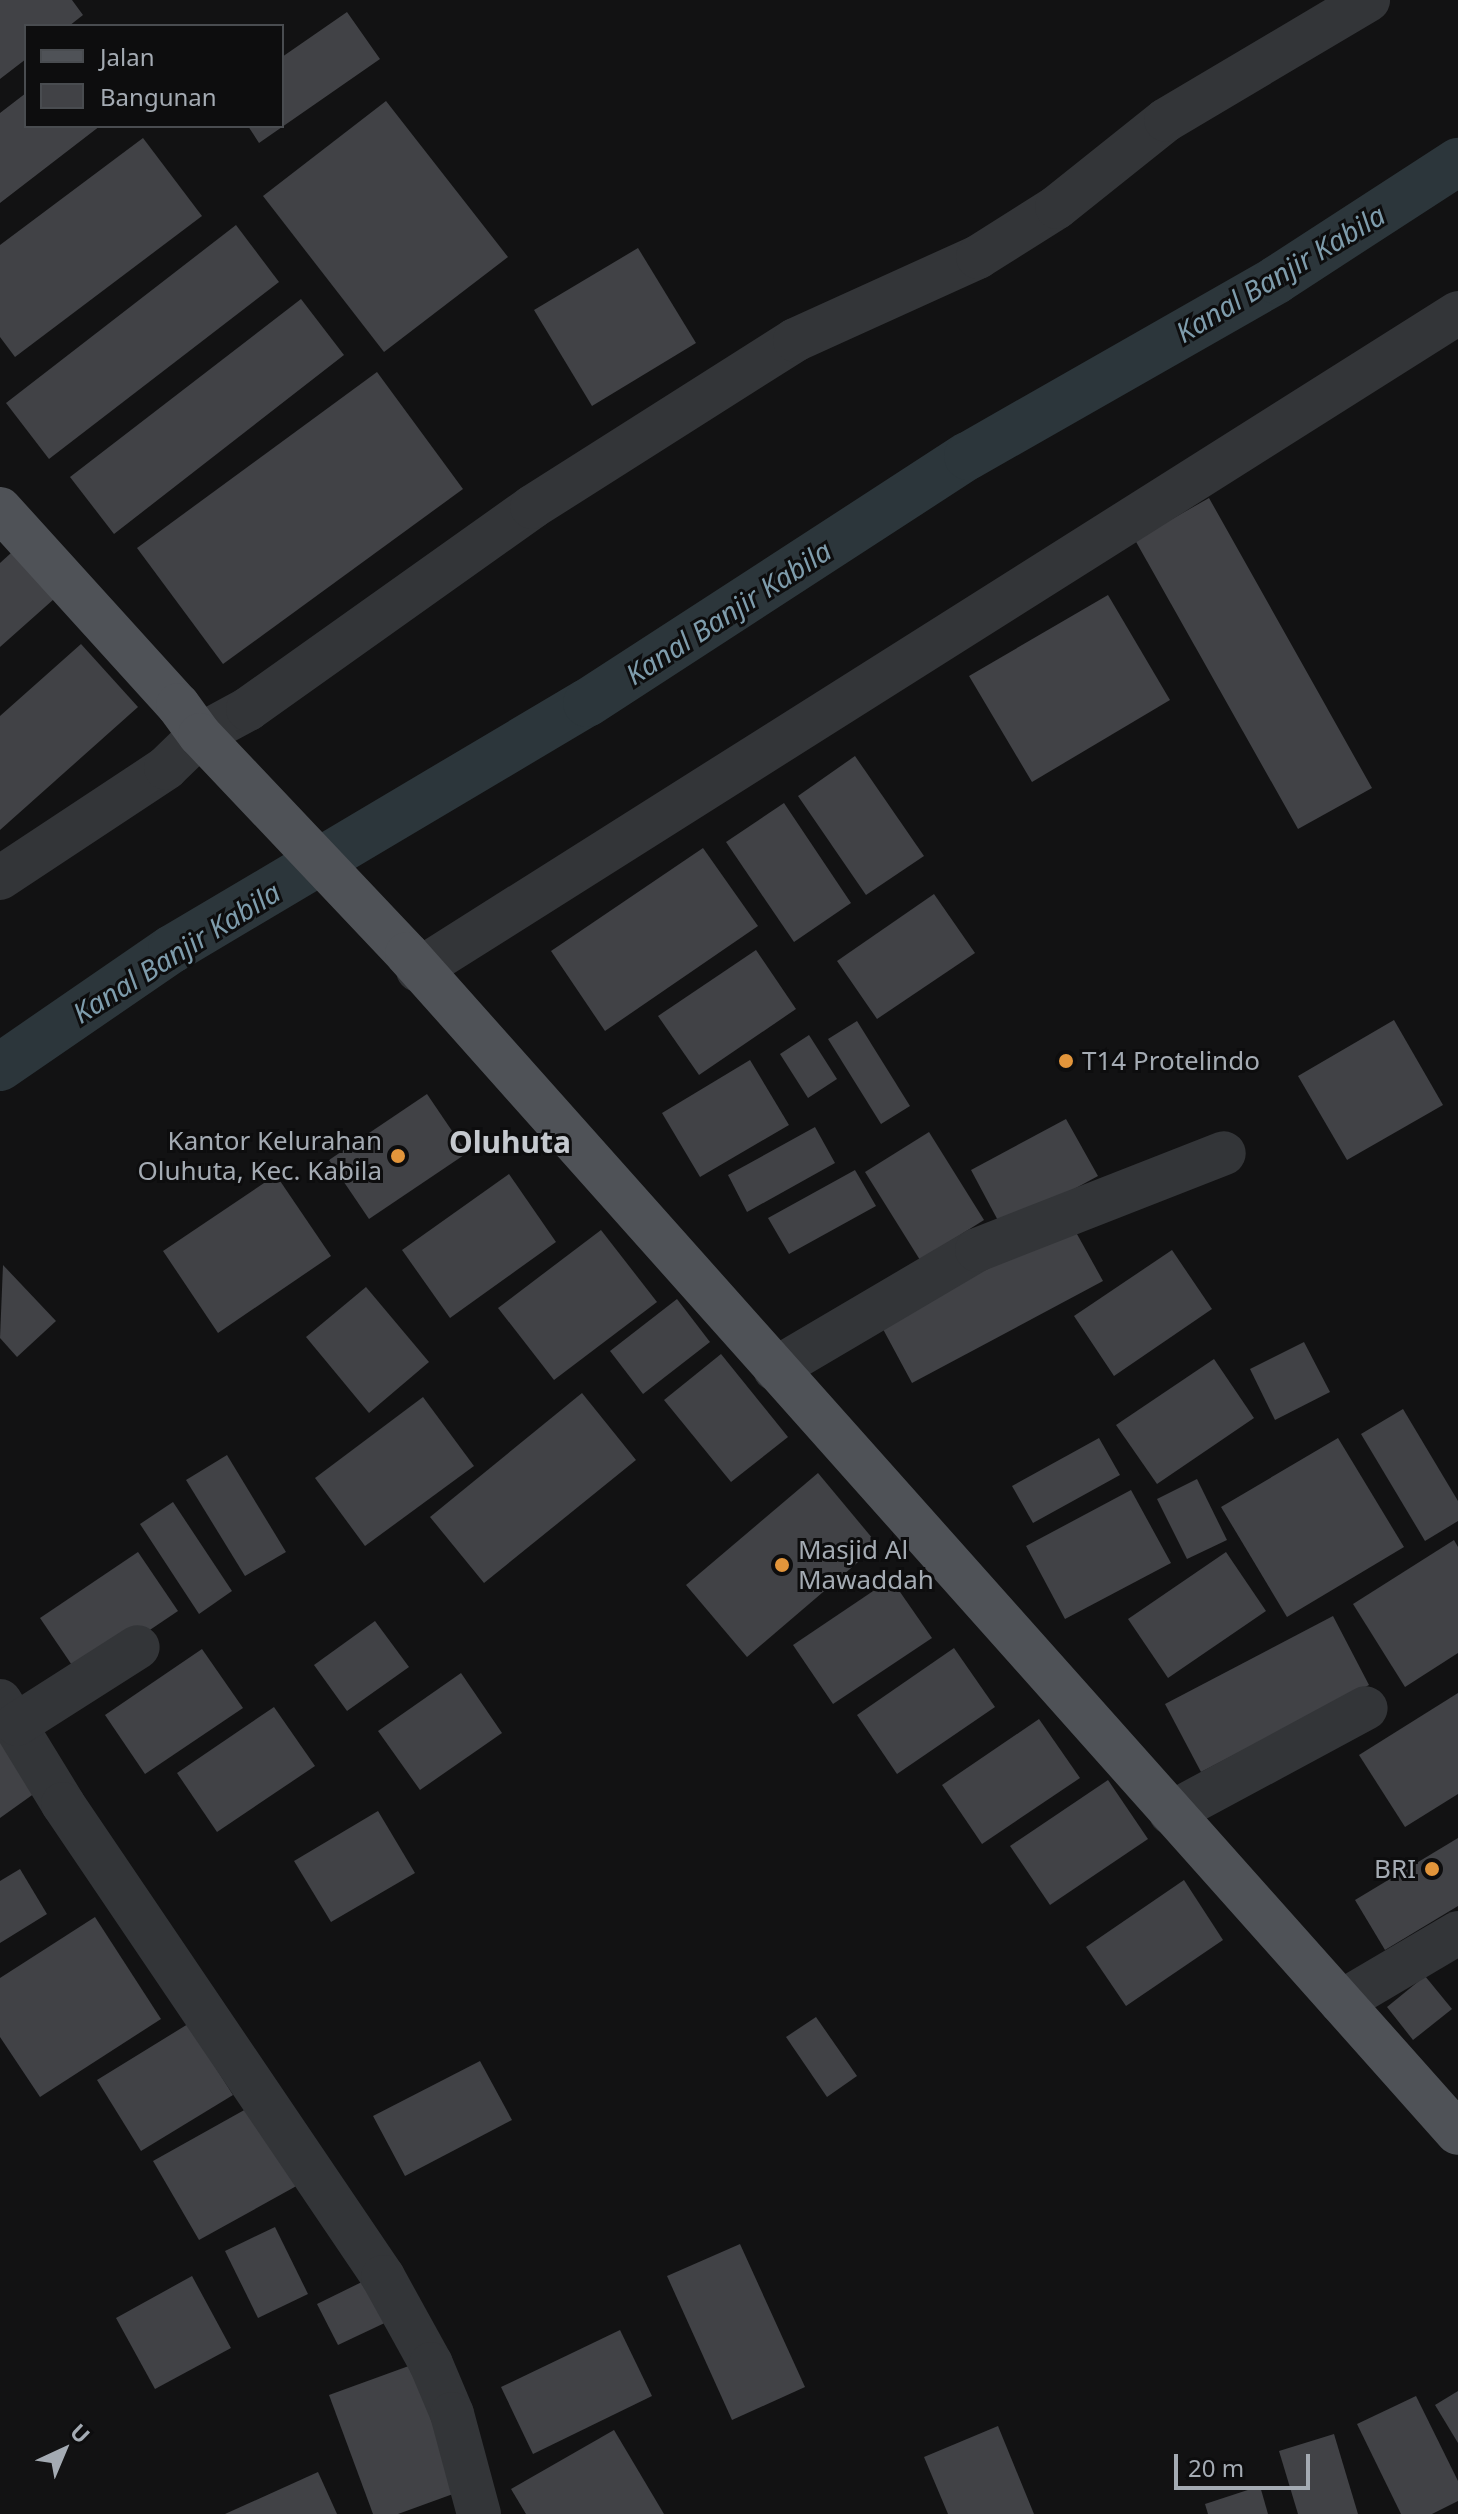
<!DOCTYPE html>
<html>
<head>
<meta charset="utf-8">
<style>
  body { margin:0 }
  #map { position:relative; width:1458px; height:2514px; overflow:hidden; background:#121213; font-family:"Noto Sans",sans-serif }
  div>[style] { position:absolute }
  .canal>* { height:48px; margin:-24px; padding:0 24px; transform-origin:24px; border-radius:24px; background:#2c363b }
  .building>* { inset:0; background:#414246 }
  .minor>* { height:44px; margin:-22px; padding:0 22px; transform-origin:22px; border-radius:22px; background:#333538 }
  .major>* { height:44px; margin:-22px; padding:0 22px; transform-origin:22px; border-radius:22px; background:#4f5257 }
  .dots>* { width:22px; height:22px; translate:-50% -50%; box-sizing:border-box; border:4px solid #0d0d0e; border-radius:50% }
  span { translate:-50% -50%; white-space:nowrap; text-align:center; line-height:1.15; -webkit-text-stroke:6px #0d0d0e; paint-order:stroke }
  .poi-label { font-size:26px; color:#a4abb3 }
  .left { translate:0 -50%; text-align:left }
  .right { translate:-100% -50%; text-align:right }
  .water-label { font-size:28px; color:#7e9cac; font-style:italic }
  .quarter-label { font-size:30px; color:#c5c9cf; font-weight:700 }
  .legend { position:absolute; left:24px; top:24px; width:260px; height:104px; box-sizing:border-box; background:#0d0d0e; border:2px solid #494c50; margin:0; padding:10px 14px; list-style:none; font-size:24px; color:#a4abb3 }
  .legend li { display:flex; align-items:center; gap:16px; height:40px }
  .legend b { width:40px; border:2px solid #494c50 }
  .north { position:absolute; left:24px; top:2410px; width:80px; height:80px; -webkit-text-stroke:6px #0d0d0e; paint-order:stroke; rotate:44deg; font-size:22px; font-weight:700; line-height:32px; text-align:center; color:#a4abb3 }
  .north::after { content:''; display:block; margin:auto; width:28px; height:36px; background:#a4abb3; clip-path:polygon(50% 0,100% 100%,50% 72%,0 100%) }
  .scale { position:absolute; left:1174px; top:2454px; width:136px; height:36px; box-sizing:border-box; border:4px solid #a4abb3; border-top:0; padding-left:10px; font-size:24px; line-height:28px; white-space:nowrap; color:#a4abb3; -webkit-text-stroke:6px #0d0d0e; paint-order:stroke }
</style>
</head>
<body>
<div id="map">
  <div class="canal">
    <div style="left:0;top:1067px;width:209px;rotate:-34.5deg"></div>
    <div style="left:172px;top:949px;width:482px;rotate:-30.7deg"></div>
    <div style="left:587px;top:703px;width:454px;rotate:-33deg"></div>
    <div style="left:968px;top:456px;width:355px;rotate:-29.7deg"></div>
    <div style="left:1276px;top:280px;width:217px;rotate:-33deg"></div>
  </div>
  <div class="building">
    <div style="clip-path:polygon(0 0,72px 0,83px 15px,69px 26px,26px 26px,26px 59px,0 79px)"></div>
    <div style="clip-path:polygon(347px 12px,380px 59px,259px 143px,248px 126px,282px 126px,282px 57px)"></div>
    <div style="clip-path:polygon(26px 93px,26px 126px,100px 126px,0 203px,0 113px)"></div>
    <div style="clip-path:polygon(386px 101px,508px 257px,384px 352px,263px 196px)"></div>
    <div style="clip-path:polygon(143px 138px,202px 216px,15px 357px,0 337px,0 245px)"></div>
    <div style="clip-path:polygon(236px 225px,279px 282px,49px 459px,6px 403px)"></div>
    <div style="clip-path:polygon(638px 248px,696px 343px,592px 406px,534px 310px)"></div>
    <div style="clip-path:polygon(301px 299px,344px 355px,114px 534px,70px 477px)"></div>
    <div style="clip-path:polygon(377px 372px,463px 489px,223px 664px,137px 548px)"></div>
    <div style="clip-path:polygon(1209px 498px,1372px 788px,1298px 829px,1135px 540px)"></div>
    <div style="clip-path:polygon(22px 543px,63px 591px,0 647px,0 563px)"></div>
    <div style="clip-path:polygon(1108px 595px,1170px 700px,1032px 782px,969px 676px)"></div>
    <div style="clip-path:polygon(81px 644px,138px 707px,0 830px,0 716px)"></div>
    <div style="clip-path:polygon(855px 756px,924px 856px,866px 895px,798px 796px)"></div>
    <div style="clip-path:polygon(784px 803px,851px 903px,794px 942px,726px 842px)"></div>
    <div style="clip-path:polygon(703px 848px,758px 926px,605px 1031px,551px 951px)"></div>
    <div style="clip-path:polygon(934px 894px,975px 953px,877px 1019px,837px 961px)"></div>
    <div style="clip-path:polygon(756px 950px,796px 1009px,699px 1075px,658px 1016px)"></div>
    <div style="clip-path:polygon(1394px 1020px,1443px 1105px,1347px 1160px,1298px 1076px)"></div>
    <div style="clip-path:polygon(857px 1021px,910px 1106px,881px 1124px,828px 1039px)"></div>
    <div style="clip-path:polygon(809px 1035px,837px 1079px,808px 1098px,780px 1054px)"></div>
    <div style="clip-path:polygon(750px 1060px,789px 1125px,700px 1177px,662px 1113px)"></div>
    <div style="clip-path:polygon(427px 1094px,467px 1153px,369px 1219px,329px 1160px)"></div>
    <div style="clip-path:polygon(1066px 1119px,1098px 1176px,1002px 1228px,971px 1170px)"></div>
    <div style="clip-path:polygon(815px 1127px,835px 1163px,747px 1212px,728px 1175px)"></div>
    <div style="clip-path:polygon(929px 1132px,984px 1220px,920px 1260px,865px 1172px)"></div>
    <div style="clip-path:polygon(855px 1170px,876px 1206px,789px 1254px,768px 1218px)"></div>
    <div style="clip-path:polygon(509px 1174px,556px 1242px,450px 1318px,402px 1250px)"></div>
    <div style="clip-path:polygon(276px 1175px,331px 1256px,218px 1333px,163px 1251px)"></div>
    <div style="clip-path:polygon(1067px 1216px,1103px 1281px,912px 1383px,877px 1318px)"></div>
    <div style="clip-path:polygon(601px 1230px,657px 1302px,554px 1380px,498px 1308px)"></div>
    <div style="clip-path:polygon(1172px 1250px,1212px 1309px,1114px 1376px,1074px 1316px)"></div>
    <div style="clip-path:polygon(3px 1265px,56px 1321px,17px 1357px,0 1338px)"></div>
    <div style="clip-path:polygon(366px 1287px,429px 1362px,369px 1413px,306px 1337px)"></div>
    <div style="clip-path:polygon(677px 1299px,710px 1342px,643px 1394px,610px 1351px)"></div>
    <div style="clip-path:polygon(1304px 1342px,1330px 1392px,1275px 1420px,1250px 1369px)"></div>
    <div style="clip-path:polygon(721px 1354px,788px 1437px,731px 1482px,664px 1400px)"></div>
    <div style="clip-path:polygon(1214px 1359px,1254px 1418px,1157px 1484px,1116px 1425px)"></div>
    <div style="clip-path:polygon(582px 1393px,636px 1460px,484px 1583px,430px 1517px)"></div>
    <div style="clip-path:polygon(423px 1397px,474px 1466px,365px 1546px,315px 1478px)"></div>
    <div style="clip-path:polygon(1403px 1409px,1458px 1501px,1458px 1521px,1425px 1541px,1361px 1434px)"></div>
    <div style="clip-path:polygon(1099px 1438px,1120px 1475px,1033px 1523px,1012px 1486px)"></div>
    <div style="clip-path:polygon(1338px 1438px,1404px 1547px,1287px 1617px,1221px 1507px)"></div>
    <div style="clip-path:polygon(227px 1455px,286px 1552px,245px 1576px,186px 1480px)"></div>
    <div style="clip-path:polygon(818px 1473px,878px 1545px,747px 1657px,686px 1585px)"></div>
    <div style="clip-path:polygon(1197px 1479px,1227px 1540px,1187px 1559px,1157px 1499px)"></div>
    <div style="clip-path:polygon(1131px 1490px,1171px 1563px,1065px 1619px,1026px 1546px)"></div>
    <div style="clip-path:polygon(173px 1502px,232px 1591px,199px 1614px,140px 1524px)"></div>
    <div style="clip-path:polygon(1454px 1540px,1458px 1547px,1458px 1653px,1405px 1687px,1353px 1604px)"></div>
    <div style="clip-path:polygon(138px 1552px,178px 1611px,80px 1677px,40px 1618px)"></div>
    <div style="clip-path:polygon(1226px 1552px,1266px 1611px,1168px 1678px,1128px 1619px)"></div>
    <div style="clip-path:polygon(891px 1579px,932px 1638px,833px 1704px,793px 1645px)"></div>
    <div style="clip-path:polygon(1333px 1616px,1369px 1685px,1201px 1772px,1165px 1704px)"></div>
    <div style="clip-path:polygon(375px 1621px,409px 1667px,347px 1711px,314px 1665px)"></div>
    <div style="clip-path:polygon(954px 1648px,995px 1707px,897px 1774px,857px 1715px)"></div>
    <div style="clip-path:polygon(202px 1649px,243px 1708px,145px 1774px,105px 1715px)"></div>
    <div style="clip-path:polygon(461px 1673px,502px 1733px,420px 1790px,378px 1731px)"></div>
    <div style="clip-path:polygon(1458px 1693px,1458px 1794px,1405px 1827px,1359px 1755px)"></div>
    <div style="clip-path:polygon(274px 1707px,315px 1766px,217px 1832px,177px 1773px)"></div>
    <div style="clip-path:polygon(1039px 1719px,1080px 1778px,982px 1844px,942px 1785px)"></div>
    <div style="clip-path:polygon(0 1730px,42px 1788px,0 1818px)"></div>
    <div style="clip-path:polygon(1108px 1780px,1148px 1839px,1050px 1905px,1010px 1846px)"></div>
    <div style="clip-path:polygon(378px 1811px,415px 1873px,331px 1922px,294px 1861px)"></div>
    <div style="clip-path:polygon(1458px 1838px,1458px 1906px,1385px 1950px,1355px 1900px)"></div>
    <div style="clip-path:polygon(20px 1869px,47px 1914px,0 1943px,0 1881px)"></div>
    <div style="clip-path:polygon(1184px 1880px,1223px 1940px,1126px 2006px,1086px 1947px)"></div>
    <div style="clip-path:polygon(95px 1917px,161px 2019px,40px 2097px,0 2037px,0 1978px)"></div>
    <div style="clip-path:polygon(1425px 1976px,1452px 2009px,1413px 2040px,1387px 2007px)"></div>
    <div style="clip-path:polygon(816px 2017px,857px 2076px,827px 2097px,786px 2037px)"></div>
    <div style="clip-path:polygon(188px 2024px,233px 2095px,141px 2151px,97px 2080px)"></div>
    <div style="clip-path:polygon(480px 2061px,512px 2120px,405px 2176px,373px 2116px)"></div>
    <div style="clip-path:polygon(255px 2104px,300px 2184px,199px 2240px,153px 2161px)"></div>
    <div style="clip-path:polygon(275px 2227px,308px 2294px,258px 2318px,225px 2251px)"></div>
    <div style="clip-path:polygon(740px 2244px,805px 2387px,732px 2420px,667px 2276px)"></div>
    <div style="clip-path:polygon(192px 2276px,231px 2348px,155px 2389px,116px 2318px)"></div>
    <div style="clip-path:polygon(370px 2278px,391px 2320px,338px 2345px,317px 2304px)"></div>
    <div style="clip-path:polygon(620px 2330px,652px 2396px,533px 2454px,501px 2387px)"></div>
    <div style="clip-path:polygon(417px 2363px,464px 2490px,398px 2514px,373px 2514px,329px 2395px)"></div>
    <div style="clip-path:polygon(1458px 2391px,1458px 2443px,1435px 2405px)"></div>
    <div style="clip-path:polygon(1416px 2396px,1458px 2481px,1458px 2501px,1432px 2514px,1401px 2514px,1357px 2424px)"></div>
    <div style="clip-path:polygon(998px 2426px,1034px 2514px,948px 2514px,924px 2457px)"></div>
    <div style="clip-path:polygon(614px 2430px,664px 2514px,526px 2514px,511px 2489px)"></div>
    <div style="clip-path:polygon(1334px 2434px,1358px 2514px,1298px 2514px,1279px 2451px)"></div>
    <div style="clip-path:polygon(318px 2472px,337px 2514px,225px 2514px)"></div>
    <div style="clip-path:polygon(1260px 2486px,1268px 2514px,1208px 2514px,1205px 2504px)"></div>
  </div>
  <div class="minor">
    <div style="left:0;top:878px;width:199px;rotate:-33.5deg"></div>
    <div style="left:166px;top:768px;width:47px;rotate:-44.1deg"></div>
    <div style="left:200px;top:735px;width:55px;rotate:-28.4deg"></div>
    <div style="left:248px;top:709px;width:349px;rotate:-35.4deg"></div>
    <div style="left:532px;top:507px;width:312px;rotate:-32.4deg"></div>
    <div style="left:795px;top:340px;width:201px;rotate:-24.4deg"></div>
    <div style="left:978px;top:257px;width:93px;rotate:-32.3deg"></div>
    <div style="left:1057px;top:207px;width:139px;rotate:-38.6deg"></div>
    <div style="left:1166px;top:120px;width:235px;rotate:-30.7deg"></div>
    <div style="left:418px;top:970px;width:1230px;rotate:-32.28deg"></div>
    <div style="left:775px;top:1369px;width:234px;rotate:-30.5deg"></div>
    <div style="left:977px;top:1250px;width:265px;rotate:-21.4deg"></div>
    <div style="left:0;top:1701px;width:121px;rotate:58.5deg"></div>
    <div style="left:63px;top:1804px;width:571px;rotate:55.92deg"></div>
    <div style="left:383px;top:2277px;width:99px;rotate:61.1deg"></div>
    <div style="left:431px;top:2364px;width:54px;rotate:67.2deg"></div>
    <div style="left:452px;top:2414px;width:104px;rotate:74.9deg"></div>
    <div style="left:17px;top:1724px;width:143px;rotate:-32.5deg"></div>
    <div style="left:1171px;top:1813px;width:221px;rotate:-28.3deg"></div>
    <div style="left:1341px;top:2002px;width:136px;rotate:-30.5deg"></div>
  </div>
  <div class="major">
    <div style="left:0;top:509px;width:265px;rotate:47.8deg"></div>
    <div style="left:178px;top:705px;width:37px;rotate:54deg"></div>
    <div style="left:200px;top:735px;width:301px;rotate:46.6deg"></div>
    <div style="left:407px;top:954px;width:1579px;rotate:48.29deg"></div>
  </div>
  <div class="dots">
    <div style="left:1066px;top:1061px;background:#e2953b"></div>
    <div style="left:398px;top:1156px;background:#e2953b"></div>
    <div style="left:782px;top:1565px;background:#e2953b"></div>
    <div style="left:1432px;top:1869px;background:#e2953b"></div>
  </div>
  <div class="poi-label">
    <span class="left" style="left:1082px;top:1061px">T14 Protelindo</span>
    <span class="right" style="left:382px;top:1156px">Kantor Kelurahan<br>Oluhuta, Kec. Kabila</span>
    <span class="left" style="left:798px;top:1565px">Masjid Al<br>Mawaddah</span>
    <span class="right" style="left:1416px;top:1869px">BRI</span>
  </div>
  <div class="water-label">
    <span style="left:1280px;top:273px;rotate:-31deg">Kanal Banjir Kabila</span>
    <span style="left:728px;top:612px;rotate:-33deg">Kanal Banjir Kabila</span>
    <span style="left:176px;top:952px;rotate:-32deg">Kanal Banjir Kabila</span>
  </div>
  <div class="quarter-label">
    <span style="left:510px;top:1142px">Oluhuta</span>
  </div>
  <ul class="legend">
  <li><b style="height:10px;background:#4f5257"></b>Jalan</li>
  <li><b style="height:22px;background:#414246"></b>Bangunan</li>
  </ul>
  <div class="north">U</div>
  <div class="scale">20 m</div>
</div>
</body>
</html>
